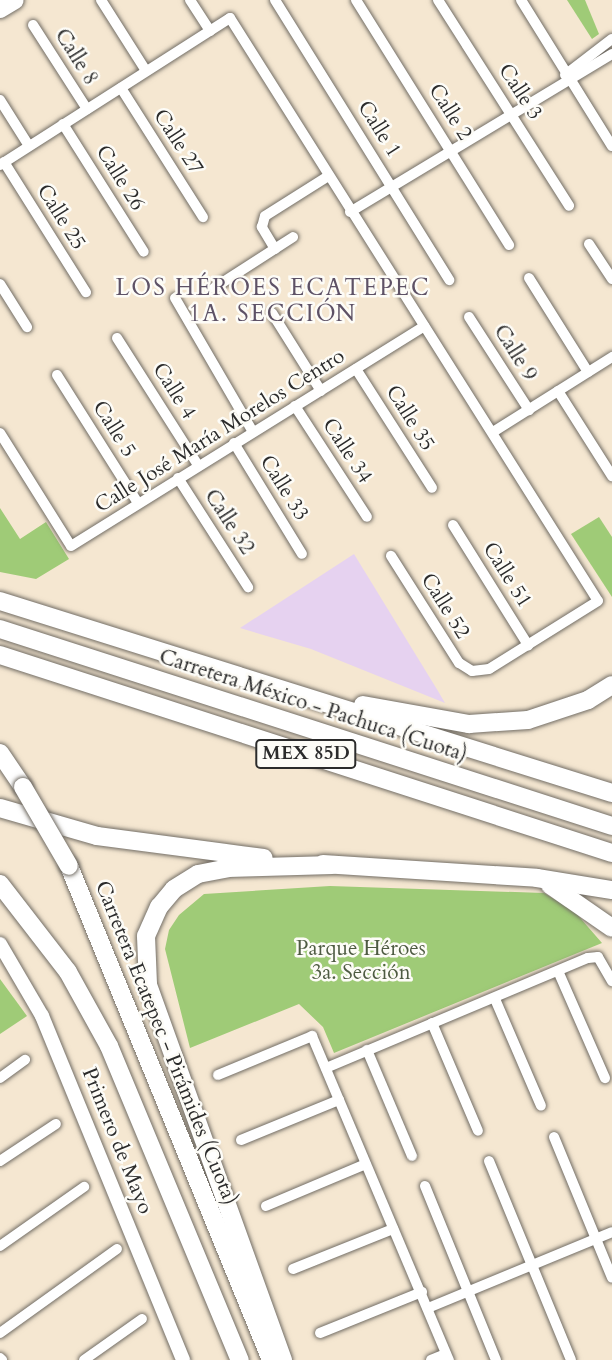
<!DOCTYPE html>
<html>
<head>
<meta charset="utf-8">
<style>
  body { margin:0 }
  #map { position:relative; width:612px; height:1360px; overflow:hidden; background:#f5e7d1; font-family:Cardo,serif }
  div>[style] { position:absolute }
  .built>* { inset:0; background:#e6d2f0 }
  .green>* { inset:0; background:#9fcb77 }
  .roads { filter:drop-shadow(0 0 2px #726d65) drop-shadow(0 0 2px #726d65) }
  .street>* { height:10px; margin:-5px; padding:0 5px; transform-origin:5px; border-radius:5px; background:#fff }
  .secondary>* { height:14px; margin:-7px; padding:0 7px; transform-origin:7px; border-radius:7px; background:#fff }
  .highway>* { height:18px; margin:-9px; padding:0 9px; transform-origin:9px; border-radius:9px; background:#fff }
  .bridges { filter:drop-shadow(0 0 2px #726d65) drop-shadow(0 0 2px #726d65) }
  .highway-bridge>* { height:18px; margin:-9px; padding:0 9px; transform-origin:9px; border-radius:9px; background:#fff }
  span { translate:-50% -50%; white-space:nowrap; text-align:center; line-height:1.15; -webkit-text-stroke:5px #fdfcf7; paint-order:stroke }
  .shield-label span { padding:2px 5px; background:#fdfcf7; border:2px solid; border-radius:5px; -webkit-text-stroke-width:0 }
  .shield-label { font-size:19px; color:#2b2b2b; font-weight:700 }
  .street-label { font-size:21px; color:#2b2b2b }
  .park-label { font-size:21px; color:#4e5b42 }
  .neighbourhood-label { font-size:23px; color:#5e5266; letter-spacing:2px }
</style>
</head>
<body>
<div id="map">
  <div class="built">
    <div style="clip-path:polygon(354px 554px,438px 691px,445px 703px,311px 649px,240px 628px)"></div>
  </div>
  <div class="green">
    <div style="clip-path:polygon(567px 0,585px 0,599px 34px,592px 39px)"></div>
    <div style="clip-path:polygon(0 508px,20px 539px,46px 522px,69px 559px,36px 579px,0 572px)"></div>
    <div style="clip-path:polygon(599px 517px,612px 537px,612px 597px,571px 534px)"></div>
    <div style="clip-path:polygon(330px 886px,544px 893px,575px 912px,602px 943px,334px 1053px,323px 1027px,299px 1004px,190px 1048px,165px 949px,169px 930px,179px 915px,204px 894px)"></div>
    <div style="clip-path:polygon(0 979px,27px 1016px,0 1034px)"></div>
  </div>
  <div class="roads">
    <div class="street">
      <div style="left:101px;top:0;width:84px;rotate:57.6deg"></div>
      <div style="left:190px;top:0;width:37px;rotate:57deg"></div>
      <div style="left:275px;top:0;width:330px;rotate:58.1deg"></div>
      <div style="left:356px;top:0;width:289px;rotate:58deg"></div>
      <div style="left:438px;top:0;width:244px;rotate:57.5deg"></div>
      <div style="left:521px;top:0;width:172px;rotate:58.1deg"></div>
      <div style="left:33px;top:25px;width:100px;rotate:57.3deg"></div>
      <div style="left:565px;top:75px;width:59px;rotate:-37.5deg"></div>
      <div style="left:121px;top:88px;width:153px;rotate:57.6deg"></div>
      <div style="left:0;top:100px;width:54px;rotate:57.8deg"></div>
      <div style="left:63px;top:124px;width:151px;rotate:57.7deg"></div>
      <div style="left:4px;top:162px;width:154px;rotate:57.8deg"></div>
      <div style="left:0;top:165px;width:273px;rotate:-32.6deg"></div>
      <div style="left:230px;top:18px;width:689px;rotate:57.74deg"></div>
      <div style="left:598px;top:601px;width:128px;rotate:148deg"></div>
      <div style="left:489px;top:669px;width:17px;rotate:173deg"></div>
      <div style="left:472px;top:671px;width:15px;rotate:-148deg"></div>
      <div style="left:459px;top:663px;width:127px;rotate:-122.4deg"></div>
      <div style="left:350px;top:212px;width:306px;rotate:-31.1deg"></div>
      <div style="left:589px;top:244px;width:42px;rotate:56.7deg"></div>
      <div style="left:275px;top:249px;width:26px;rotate:-121deg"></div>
      <div style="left:262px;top:227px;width:11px;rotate:-75deg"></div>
      <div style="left:265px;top:216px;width:73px;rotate:-32.2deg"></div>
      <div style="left:529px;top:278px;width:111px;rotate:57.9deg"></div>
      <div style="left:0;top:284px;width:51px;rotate:57.9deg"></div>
      <div style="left:214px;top:288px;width:94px;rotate:-32.8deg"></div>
      <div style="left:175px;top:298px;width:155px;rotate:59.8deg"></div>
      <div style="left:272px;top:313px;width:92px;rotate:57.9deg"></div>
      <div style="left:469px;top:317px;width:111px;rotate:57.2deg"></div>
      <div style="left:117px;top:338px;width:151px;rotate:57.5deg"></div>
      <div style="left:356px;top:369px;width:141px;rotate:57.4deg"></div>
      <div style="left:57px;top:375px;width:151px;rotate:57.7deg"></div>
      <div style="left:558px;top:391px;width:101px;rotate:57.6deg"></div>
      <div style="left:295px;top:406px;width:132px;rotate:57deg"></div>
      <div style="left:493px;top:432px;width:141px;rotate:-32.2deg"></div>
      <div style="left:0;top:433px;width:133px;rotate:57.9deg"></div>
      <div style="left:71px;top:546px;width:416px;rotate:-31.9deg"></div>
      <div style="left:234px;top:443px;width:130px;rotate:58.5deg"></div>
      <div style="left:178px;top:478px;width:130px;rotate:57.3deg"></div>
      <div style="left:453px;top:525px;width:142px;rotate:58deg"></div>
      <div style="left:558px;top:971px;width:117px;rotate:66.3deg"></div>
      <div style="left:495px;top:999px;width:116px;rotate:66.7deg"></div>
      <div style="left:432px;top:1023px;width:117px;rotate:66.9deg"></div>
      <div style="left:367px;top:1050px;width:115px;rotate:67deg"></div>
      <div style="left:326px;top:1068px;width:284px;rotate:-22.8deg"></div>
      <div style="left:588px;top:958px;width:10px;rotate:-6deg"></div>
      <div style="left:598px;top:957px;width:28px;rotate:60deg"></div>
      <div style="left:218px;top:1075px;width:102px;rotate:-22.5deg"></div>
      <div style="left:312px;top:1036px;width:352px;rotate:67.1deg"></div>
      <div style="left:0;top:1078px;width:31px;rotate:-36deg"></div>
      <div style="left:554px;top:1137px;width:152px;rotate:67.6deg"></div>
      <div style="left:241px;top:1140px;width:106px;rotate:-22.2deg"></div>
      <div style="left:0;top:1161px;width:67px;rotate:-33.5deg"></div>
      <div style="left:489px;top:1161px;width:215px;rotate:67.6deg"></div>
      <div style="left:425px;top:1186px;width:188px;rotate:67.8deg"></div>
      <div style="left:266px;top:1206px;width:108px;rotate:-22.8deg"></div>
      <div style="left:0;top:1246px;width:103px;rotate:-35.1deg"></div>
      <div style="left:293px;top:1269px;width:108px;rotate:-21.8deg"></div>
      <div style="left:428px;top:1308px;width:199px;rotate:-22.4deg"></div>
      <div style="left:0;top:1333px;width:144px;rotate:-35.7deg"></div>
      <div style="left:320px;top:1333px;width:110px;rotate:-21.9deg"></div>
      <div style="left:0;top:1358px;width:3px;rotate:45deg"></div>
      <div style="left:84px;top:1360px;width:71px;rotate:-35.3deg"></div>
      <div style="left:431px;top:1360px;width:16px;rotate:-22deg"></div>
    </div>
    <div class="secondary">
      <div style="left:0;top:944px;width:83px;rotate:59.7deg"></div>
      <div style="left:42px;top:1016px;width:372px;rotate:67.7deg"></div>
    </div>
    <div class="highway">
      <div style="left:0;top:9px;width:17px;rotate:-31deg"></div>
      <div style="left:0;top:601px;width:641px;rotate:17.42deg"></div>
      <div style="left:0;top:629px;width:643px;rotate:17.84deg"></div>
      <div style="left:0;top:655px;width:643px;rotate:17.93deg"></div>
      <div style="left:363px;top:705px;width:108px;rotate:10.2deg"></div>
      <div style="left:469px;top:724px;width:59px;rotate:-3.9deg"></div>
      <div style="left:528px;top:720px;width:63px;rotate:-18.4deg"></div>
      <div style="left:588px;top:700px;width:28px;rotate:-32deg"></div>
      <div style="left:0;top:753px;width:41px;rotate:55.9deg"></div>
      <div style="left:0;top:808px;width:101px;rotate:16.1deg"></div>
      <div style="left:97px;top:836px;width:168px;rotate:7.5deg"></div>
      <div style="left:323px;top:864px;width:214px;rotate:3.7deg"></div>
      <div style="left:537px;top:878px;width:76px;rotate:9.1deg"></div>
      <div style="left:69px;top:866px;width:534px;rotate:67.76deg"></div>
      <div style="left:0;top:884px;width:111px;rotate:52.3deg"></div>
      <div style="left:68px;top:972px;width:85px;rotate:61deg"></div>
      <div style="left:109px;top:1046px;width:340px;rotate:67.4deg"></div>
      <div style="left:550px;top:885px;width:75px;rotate:34.7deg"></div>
      <div style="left:283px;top:1360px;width:400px;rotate:-109.8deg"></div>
      <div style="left:148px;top:984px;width:48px;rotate:-92.4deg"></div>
      <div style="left:146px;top:936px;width:32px;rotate:-66deg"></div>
      <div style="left:159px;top:907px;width:23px;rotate:-50deg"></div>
      <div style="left:174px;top:889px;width:28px;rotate:-32deg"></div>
      <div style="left:198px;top:874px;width:31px;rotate:-11deg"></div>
      <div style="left:228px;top:868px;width:104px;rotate:-1.7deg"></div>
    </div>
  </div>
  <div class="bridges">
    <div class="highway-bridge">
      <div style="left:23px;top:787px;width:91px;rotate:59.8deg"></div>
    </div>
  </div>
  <div class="shield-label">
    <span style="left:306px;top:754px">MEX 85D</span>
  </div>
  <div class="street-label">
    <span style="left:76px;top:57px;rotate:58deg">Calle 8</span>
    <span style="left:520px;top:92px;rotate:57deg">Calle 3</span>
    <span style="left:450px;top:112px;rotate:58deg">Calle 2</span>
    <span style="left:379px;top:129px;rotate:58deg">Calle 1</span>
    <span style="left:178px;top:142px;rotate:57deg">Calle 27</span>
    <span style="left:120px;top:178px;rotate:58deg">Calle 26</span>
    <span style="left:61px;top:217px;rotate:58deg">Calle 25</span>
    <span style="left:515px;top:353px;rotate:58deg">Calle 9</span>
    <span style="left:174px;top:391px;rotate:58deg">Calle 4</span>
    <span style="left:410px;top:418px;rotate:58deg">Calle 35</span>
    <span style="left:114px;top:429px;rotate:58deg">Calle 5</span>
    <span style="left:220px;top:431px;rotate:-32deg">Calle José María Morelos Centro</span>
    <span style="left:347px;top:451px;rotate:57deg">Calle 34</span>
    <span style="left:284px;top:488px;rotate:58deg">Calle 33</span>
    <span style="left:229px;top:522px;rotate:57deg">Calle 32</span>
    <span style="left:507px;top:575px;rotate:58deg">Calle 51</span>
    <span style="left:445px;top:606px;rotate:58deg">Calle 52</span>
    <span style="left:313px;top:706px;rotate:18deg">Carretera México - Pachuca (Cuota)</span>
    <span style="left:166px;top:1043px;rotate:68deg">Carretera Ecatepec - Pirámides (Cuota)</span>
    <span style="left:117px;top:1141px;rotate:68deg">Primero de Mayo</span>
  </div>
  <div class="park-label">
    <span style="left:361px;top:961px">Parque Héroes<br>3a. Sección</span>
  </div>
  <div class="neighbourhood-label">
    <span style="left:273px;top:301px">LOS HÉROES ECATEPEC<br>1A. SECCIÓN</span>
  </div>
</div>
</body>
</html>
